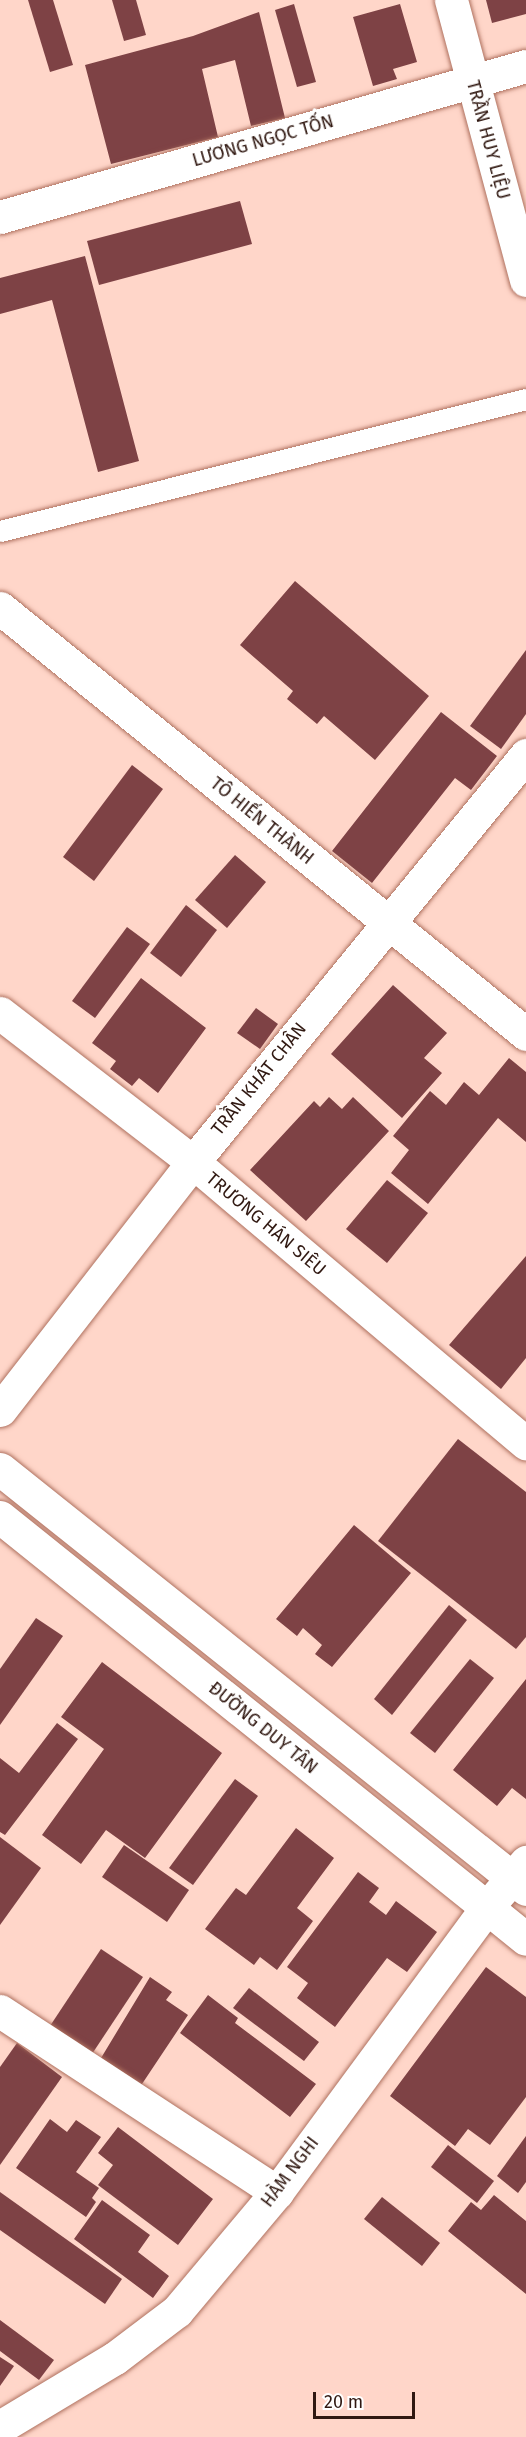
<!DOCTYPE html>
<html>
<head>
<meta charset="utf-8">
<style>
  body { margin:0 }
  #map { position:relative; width:526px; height:2437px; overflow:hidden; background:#ffd6c9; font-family:"Fira Sans",sans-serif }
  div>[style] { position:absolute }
  .building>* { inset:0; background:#7e4245 }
  .roads { filter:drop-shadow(0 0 2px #af715f) drop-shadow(0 0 2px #af715f) }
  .lane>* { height:21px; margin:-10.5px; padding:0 10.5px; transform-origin:10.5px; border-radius:10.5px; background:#fff }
  .street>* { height:33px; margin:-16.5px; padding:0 16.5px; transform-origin:16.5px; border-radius:16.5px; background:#fff }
  .primary>* { height:33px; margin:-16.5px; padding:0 16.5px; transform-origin:16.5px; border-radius:16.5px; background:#fff }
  span { translate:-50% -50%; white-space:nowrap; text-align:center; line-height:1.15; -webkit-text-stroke:6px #fff; paint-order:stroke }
  .street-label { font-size:18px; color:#301811 }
  .scale { position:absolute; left:313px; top:2392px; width:102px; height:27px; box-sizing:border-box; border:3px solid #301811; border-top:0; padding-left:8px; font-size:18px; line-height:21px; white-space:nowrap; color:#301811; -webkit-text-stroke:4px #fff; paint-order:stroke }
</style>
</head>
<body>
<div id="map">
  <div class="building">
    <div style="clip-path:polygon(28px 0,53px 0,73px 65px,50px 72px)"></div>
    <div style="clip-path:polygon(112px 0,136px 0,146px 35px,124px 41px)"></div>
    <div style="clip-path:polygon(486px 0,526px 0,526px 14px,492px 23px)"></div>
    <div style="clip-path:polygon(294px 4px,316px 82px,297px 87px,275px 10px)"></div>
    <div style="clip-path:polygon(400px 4px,417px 62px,393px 69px,397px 79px,373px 86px,353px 17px)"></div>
    <div style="clip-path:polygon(259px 12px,285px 118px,251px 126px,235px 60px,202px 69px,218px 137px,111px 164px,85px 65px,193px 36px)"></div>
    <div style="clip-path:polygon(240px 201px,252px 244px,99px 285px,87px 241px)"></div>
    <div style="clip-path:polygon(85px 256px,139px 461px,98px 472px,52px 300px,0 314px,0 278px)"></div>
    <div style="clip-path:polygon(295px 581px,429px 696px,375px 760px,324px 716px,317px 724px,287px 699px,293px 691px,240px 645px)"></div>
    <div style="clip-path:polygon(526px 650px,526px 714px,501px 749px,470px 726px)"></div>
    <div style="clip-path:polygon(441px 712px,497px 756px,471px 790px,455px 778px,372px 883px,332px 851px)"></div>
    <div style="clip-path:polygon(132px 765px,163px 789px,94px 881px,63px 857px)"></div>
    <div style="clip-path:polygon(235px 855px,266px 882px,227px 928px,195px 900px)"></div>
    <div style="clip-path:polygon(186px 905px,217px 930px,181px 977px,150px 953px)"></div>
    <div style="clip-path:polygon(127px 927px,150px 944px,95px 1018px,72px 1001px)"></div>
    <div style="clip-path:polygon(141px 978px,206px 1028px,158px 1093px,139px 1078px,132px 1086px,110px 1069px,116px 1061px,92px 1043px)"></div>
    <div style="clip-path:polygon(393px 985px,447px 1033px,424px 1058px,442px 1073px,402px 1118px,331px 1054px)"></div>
    <div style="clip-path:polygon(256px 1008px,278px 1024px,260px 1049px,237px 1033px)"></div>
    <div style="clip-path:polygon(509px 1058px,526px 1072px,526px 1142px,498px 1118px,428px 1204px,391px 1173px,409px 1150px,393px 1136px,430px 1091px,446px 1105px,464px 1082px,479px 1095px)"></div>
    <div style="clip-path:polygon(329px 1097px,342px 1109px,353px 1097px,389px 1131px,306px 1221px,250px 1170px,314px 1101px,320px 1107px)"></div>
    <div style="clip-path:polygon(387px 1180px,428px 1213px,387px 1263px,346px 1229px)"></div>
    <div style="clip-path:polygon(526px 1256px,526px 1358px,501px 1389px,449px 1345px)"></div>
    <div style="clip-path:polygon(458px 1439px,526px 1492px,526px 1637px,516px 1649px,378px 1541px)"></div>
    <div style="clip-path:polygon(354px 1525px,411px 1573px,332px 1667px,315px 1654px,322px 1645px,303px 1628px,297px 1636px,276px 1619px)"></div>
    <div style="clip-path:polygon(449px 1605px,467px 1620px,392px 1715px,374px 1699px)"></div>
    <div style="clip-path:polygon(36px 1618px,63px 1636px,0 1725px,0 1669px)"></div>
    <div style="clip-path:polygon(470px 1659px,494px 1678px,435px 1753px,410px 1733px)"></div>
    <div style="clip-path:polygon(102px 1662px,222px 1753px,145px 1858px,106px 1830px,81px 1864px,42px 1835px,104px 1749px,61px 1717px)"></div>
    <div style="clip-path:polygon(526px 1679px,526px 1799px,512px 1788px,497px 1806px,453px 1770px)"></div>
    <div style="clip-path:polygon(57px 1723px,78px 1739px,5px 1835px,0 1832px,0 1758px,19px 1773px)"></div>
    <div style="clip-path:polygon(235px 1779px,258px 1796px,193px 1885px,169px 1868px)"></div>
    <div style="clip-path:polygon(296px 1828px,334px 1858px,297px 1908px,313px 1921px,277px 1970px,260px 1957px,254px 1965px,205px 1929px,236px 1888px,246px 1895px)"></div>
    <div style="clip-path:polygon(0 1837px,41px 1868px,0 1925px)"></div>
    <div style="clip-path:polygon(124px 1845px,189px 1890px,167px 1922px,102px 1877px)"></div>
    <div style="clip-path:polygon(358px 1872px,379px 1888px,369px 1902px,386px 1915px,396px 1901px,437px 1932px,407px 1972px,387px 1958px,335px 2027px,297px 1998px,308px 1983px,287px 1967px)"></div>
    <div style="clip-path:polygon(101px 1949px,143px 1977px,90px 2057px,48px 2029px)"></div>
    <div style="clip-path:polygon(486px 1967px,526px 1997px,526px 2097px,490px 2145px,468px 2129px,455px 2146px,390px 2096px)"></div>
    <div style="clip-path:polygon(150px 1977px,172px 1992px,166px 2000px,188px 2015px,138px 2090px,98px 2063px)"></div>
    <div style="clip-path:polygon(249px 1988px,319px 2042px,304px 2061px,233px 2008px)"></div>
    <div style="clip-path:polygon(208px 1995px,238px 2018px,235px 2023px,316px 2084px,290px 2117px,180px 2033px)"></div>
    <div style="clip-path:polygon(17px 2043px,62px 2077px,0 2165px,0 2067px)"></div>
    <div style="clip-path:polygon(50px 2119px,67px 2132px,76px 2120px,101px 2137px,76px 2172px,99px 2188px,92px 2198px,96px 2202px,86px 2217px,16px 2168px)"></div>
    <div style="clip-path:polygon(118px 2127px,213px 2199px,178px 2245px,98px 2185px,113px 2165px,98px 2153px)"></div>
    <div style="clip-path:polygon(526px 2136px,526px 2182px,518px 2193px,497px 2176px)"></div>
    <div style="clip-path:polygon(448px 2145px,494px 2181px,477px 2203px,431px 2167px)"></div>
    <div style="clip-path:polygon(0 2192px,122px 2279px,105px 2304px,0 2230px)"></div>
    <div style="clip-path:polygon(494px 2195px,526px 2221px,526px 2294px,448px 2231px,471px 2202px,481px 2210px)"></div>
    <div style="clip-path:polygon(382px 2197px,440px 2243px,422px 2266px,364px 2219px)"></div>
    <div style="clip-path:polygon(102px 2200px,150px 2235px,138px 2252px,169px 2276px,153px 2298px,74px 2239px)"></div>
    <div style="clip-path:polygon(0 2320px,54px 2360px,39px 2380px,0 2351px)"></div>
    <div style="clip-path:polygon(0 2357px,14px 2366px,0 2386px)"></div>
  </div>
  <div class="roads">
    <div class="lane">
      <div style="left:0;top:531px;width:542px;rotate:-14.09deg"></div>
    </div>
    <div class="street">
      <div style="left:451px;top:0;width:290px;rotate:75deg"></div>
      <div style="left:0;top:217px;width:547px;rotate:-16.02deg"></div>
      <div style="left:0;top:608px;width:677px;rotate:39deg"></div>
      <div style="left:0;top:1013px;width:244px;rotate:37.7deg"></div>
      <div style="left:193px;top:1162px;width:436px;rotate:40.2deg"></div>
      <div style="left:0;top:1410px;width:314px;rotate:-52.1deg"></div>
      <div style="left:193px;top:1162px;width:526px;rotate:-50.71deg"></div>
      <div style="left:0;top:2011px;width:331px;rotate:33.2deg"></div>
      <div style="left:0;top:2427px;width:134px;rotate:-31deg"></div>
      <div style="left:115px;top:2358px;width:78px;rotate:-37.2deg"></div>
      <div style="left:177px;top:2311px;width:155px;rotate:-50deg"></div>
      <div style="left:277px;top:2192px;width:354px;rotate:-53.6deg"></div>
      <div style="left:487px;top:1907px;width:60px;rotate:-49.1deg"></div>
    </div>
    <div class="primary">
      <div style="left:0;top:1469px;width:673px;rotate:38.61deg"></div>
      <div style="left:0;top:1517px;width:674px;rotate:38.74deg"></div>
    </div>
  </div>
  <div class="street-label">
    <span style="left:488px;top:140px;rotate:75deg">TRẦN HUY LIỆU</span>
    <span style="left:263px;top:141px;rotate:-16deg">LƯƠNG NGỌC TỐN</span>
    <span style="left:262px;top:821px;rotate:39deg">TÔ HIẾN THÀNH</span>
    <span style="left:259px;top:1079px;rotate:-51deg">TRẦN KHÁT CHÂN</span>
    <span style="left:266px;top:1224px;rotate:40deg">TRƯƠNG HÁN SIÊU</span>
    <span style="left:263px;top:1728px;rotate:39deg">ĐƯỜNG DUY TÂN</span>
    <span style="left:290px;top:2172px;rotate:-53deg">HÀM NGHI</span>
  </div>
  <div class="scale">20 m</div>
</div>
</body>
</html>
